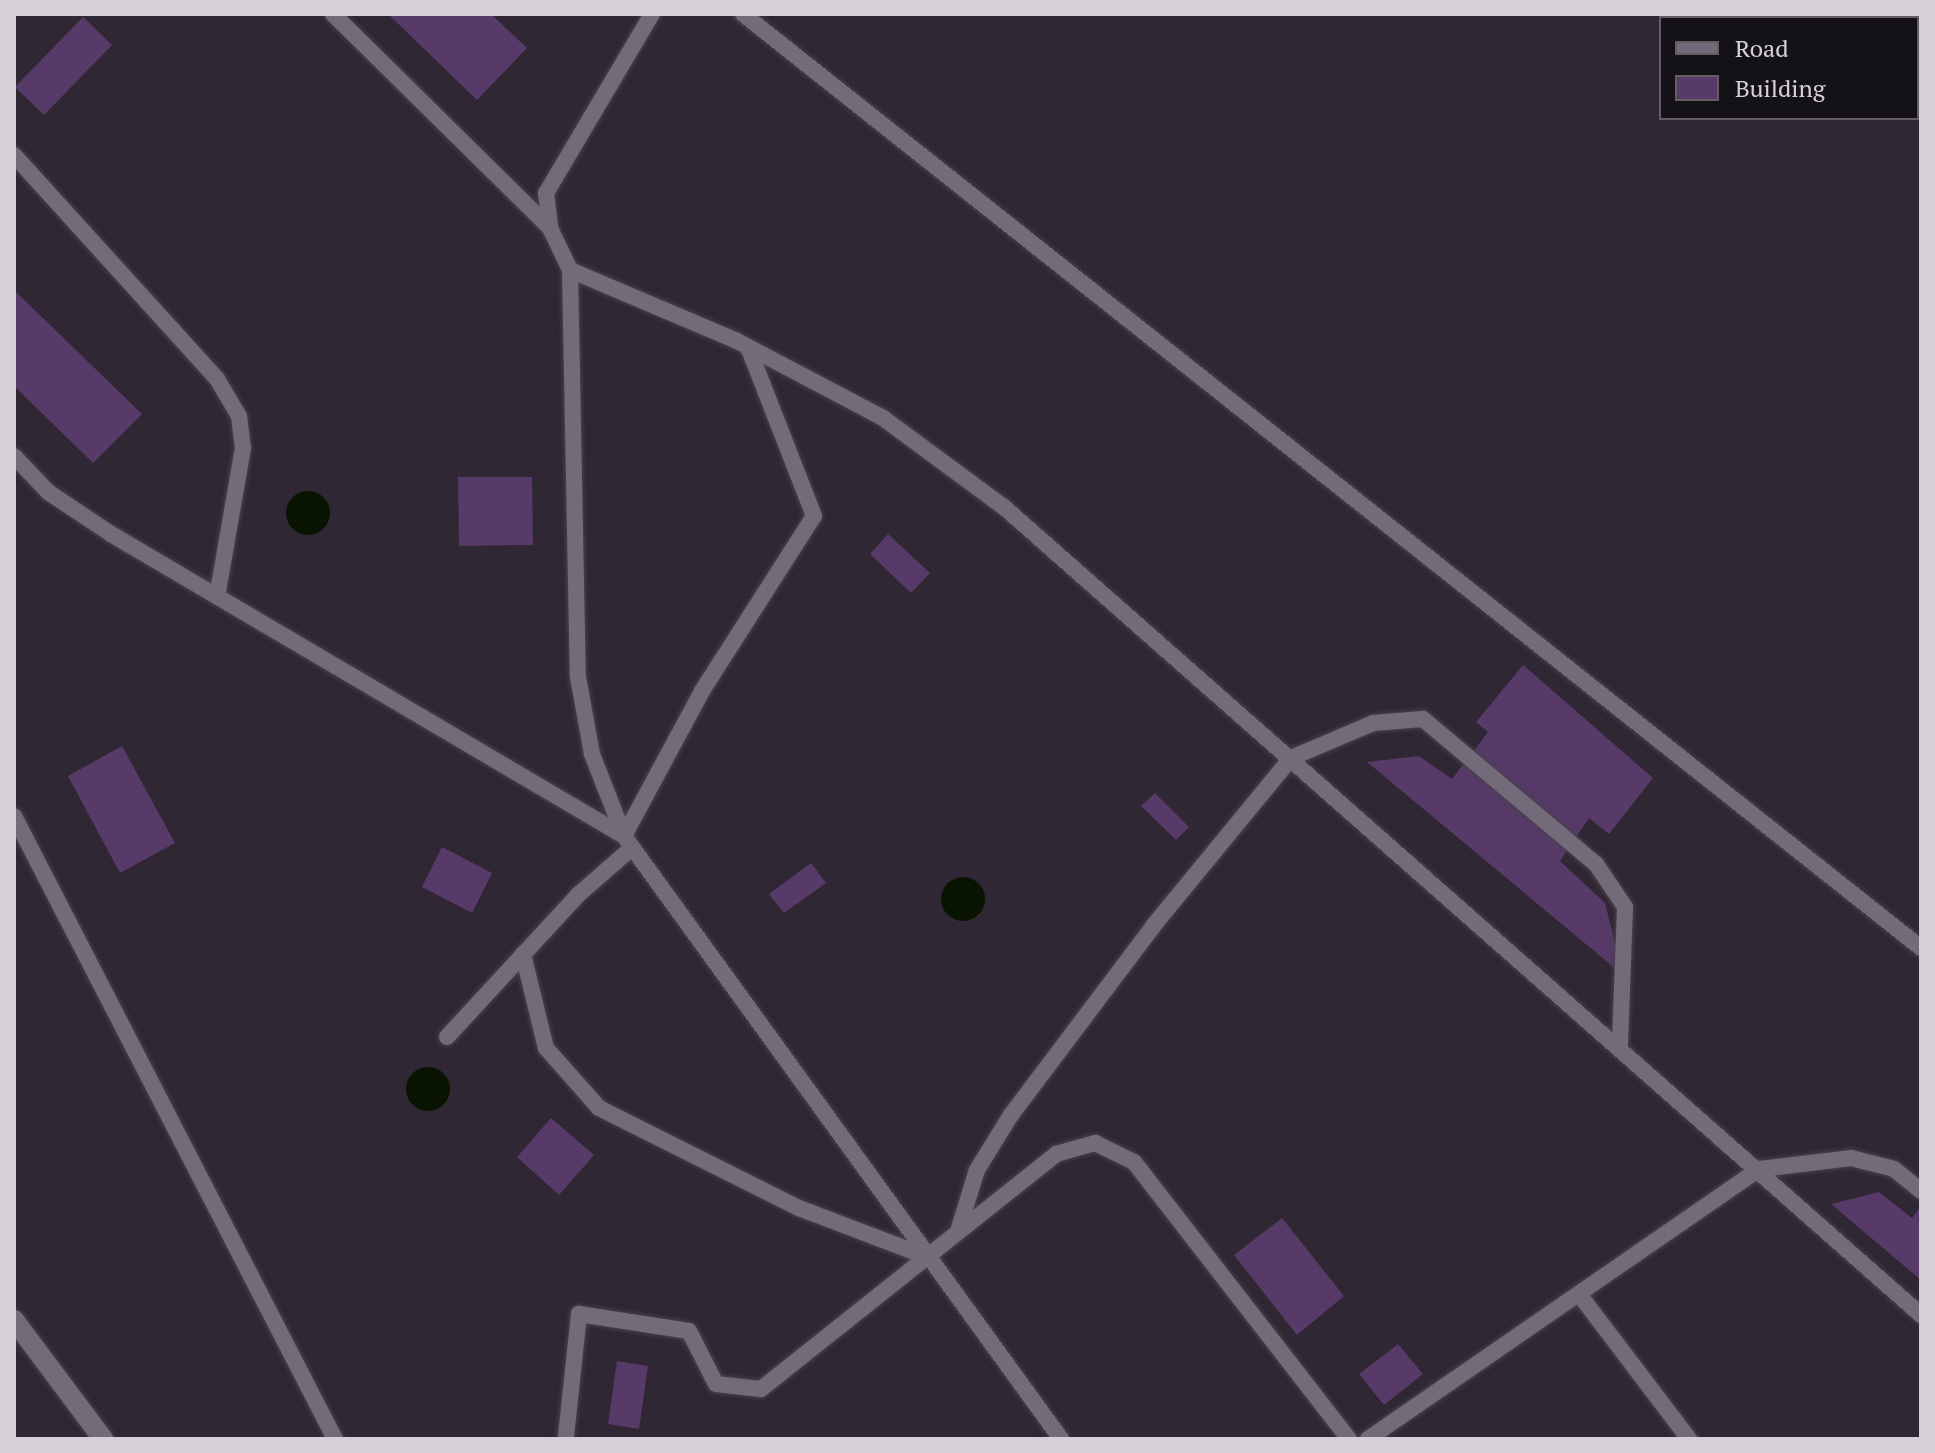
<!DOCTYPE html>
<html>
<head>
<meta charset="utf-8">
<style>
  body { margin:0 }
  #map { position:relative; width:1935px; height:1453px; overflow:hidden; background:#2f2733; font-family:"PT Serif",serif }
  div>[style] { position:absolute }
  .water>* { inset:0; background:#081400 }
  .round { border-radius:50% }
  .building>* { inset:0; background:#573a68 }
  .roads { filter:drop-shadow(0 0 2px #48424c) drop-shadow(0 0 2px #48424c) }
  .service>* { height:16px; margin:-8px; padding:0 8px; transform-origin:8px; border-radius:8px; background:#736b79 }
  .tertiary>* { height:20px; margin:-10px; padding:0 10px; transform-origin:10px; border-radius:10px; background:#736b79 }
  span { translate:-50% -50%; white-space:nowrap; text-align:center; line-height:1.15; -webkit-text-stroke:6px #151217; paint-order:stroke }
  .frame { position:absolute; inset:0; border:16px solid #d5d0d8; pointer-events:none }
  .legend { position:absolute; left:1659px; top:16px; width:260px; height:104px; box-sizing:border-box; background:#151217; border:2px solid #625e64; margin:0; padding:10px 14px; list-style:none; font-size:24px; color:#d5d0d8 }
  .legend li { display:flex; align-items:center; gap:16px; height:40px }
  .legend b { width:40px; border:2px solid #625e64 }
</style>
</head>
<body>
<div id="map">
  <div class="water">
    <div class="round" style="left:286px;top:491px;width:44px;height:44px"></div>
    <div class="round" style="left:941px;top:877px;width:44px;height:44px"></div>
    <div class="round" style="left:406px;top:1067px;width:44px;height:44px"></div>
  </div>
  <div class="building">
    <div style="clip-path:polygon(388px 14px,491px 14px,527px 48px,477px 100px)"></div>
    <div style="clip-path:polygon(83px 17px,112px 45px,44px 115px,15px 87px)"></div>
    <div style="clip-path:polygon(14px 290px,142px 414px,93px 463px,14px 386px)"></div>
    <div style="clip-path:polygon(458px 477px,532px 477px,533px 545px,459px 546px)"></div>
    <div style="clip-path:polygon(888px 534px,930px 573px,911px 593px,870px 554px)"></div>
    <div style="clip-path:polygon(1523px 665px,1653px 778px,1609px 834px,1589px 818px,1560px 861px,1605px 903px,1623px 975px,1367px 762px,1419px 756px,1452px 779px,1488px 732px,1476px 722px)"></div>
    <div style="clip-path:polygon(122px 746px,175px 843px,120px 873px,68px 776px)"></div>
    <div style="clip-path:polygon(1155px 793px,1189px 827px,1176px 840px,1141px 806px)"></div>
    <div style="clip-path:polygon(442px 847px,492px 873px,472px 913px,422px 887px)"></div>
    <div style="clip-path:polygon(811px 863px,826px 883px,784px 913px,769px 894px)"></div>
    <div style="clip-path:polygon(551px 1118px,594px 1155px,559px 1195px,517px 1157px)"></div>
    <div style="clip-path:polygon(1879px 1192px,1912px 1218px,1921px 1206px,1921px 1280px,1831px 1204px)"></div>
    <div style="clip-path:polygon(1282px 1218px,1344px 1296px,1297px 1335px,1234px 1255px)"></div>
    <div style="clip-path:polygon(1398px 1344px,1423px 1374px,1384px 1405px,1359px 1374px)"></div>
    <div style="clip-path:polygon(617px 1361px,648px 1366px,639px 1429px,608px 1424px)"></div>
  </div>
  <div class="roads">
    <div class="service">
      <div style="left:333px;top:14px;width:305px;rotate:44.6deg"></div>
      <div style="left:652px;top:14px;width:208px;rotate:120.6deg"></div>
      <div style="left:546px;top:193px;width:35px;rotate:83deg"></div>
      <div style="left:550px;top:228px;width:47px;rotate:64.5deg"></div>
      <div style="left:570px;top:270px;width:407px;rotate:88.9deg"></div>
      <div style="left:578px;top:677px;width:78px;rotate:79.7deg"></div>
      <div style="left:592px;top:754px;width:88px;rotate:68.7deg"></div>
      <div style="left:624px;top:836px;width:745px;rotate:54.07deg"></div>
      <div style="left:743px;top:14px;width:1503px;rotate:38.41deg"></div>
      <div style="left:14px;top:155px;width:302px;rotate:47.8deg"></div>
      <div style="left:217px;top:379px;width:43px;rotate:59.3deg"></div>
      <div style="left:239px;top:416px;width:32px;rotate:83deg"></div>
      <div style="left:243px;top:448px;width:151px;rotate:99.9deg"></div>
      <div style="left:570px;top:270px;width:181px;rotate:23deg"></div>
      <div style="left:737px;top:341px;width:165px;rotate:27.8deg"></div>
      <div style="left:883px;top:418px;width:152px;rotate:36.4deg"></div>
      <div style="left:1005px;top:508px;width:1221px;rotate:41.38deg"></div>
      <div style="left:14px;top:456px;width:50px;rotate:46.6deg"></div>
      <div style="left:48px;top:492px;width:76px;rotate:33.7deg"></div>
      <div style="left:111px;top:534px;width:595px;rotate:30.49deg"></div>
      <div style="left:624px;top:836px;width:165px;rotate:-61.7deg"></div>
      <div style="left:702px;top:691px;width:208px;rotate:-57.4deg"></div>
      <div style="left:814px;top:516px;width:181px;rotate:-111.3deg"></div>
      <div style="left:14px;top:816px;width:701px;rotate:62.74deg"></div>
      <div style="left:523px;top:954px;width:97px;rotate:76.3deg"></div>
      <div style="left:546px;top:1048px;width:80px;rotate:48.5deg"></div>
      <div style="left:599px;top:1108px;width:224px;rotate:26.6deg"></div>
      <div style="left:799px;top:1208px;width:132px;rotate:20.9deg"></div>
      <div style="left:447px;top:1037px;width:195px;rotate:-47.3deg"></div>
      <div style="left:579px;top:894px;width:70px;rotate:-41deg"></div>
      <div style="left:959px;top:1228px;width:61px;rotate:-72.8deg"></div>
      <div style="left:977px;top:1170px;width:65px;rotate:-58.3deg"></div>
      <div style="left:1011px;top:1115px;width:238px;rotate:-53deg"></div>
      <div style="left:1154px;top:925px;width:216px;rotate:-50.6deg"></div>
      <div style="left:1291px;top:758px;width:89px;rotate:-23.1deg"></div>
      <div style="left:1373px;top:723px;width:50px;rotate:-4.6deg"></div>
      <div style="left:1423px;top:719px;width:226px;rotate:40deg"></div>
      <div style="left:1596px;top:864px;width:52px;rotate:56deg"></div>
      <div style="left:1625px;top:907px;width:139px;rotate:92.1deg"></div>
      <div style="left:1582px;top:1298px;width:177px;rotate:52.8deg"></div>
      <div style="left:566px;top:1436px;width:123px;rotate:-83.9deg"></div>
      <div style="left:579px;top:1314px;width:111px;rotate:8.8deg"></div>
      <div style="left:689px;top:1331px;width:59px;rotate:63deg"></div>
      <div style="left:716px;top:1384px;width:45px;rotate:6.3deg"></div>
      <div style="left:761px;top:1389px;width:377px;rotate:-38.5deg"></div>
      <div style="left:1056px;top:1154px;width:41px;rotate:-15.8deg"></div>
      <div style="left:1095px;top:1143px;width:43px;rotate:26deg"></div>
      <div style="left:1134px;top:1162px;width:351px;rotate:52.2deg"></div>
      <div style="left:1368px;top:1439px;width:476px;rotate:-34.6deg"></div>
      <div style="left:1760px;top:1169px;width:92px;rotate:-6.9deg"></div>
      <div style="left:1851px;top:1158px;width:44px;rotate:14.3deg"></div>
      <div style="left:1894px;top:1169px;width:35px;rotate:39deg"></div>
    </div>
    <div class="tertiary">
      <div style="left:14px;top:1320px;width:149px;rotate:53.2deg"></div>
    </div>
  </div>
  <div class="frame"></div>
  <ul class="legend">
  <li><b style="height:10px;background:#736b79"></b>Road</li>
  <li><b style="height:22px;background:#573a68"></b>Building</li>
  </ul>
</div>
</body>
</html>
